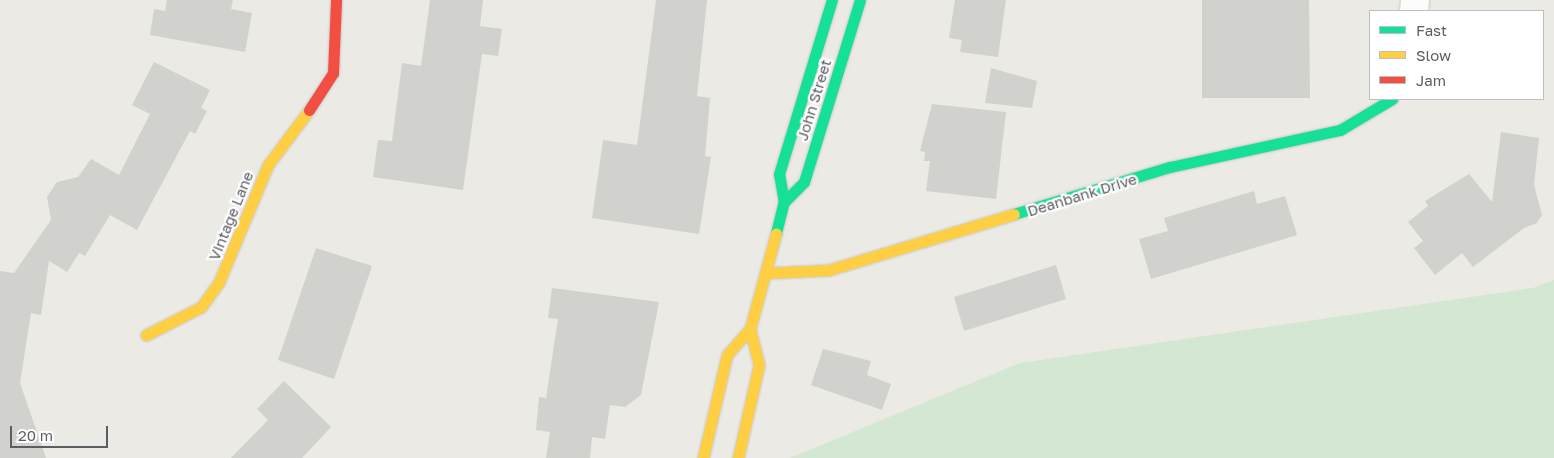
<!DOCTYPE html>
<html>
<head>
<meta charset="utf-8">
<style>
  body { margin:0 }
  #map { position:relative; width:1554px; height:458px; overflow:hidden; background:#ebeae5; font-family:"Golos Text",sans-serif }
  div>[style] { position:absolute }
  .green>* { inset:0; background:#d3e7d2 }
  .building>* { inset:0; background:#d1d1ce }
  .roads { filter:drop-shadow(0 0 1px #c8c8c7) drop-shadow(0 0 1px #c8c8c7) }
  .street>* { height:28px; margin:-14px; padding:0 14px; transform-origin:14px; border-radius:14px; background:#fcfcfb }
  .fast>* { height:11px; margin:-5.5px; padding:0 5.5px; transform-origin:5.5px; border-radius:5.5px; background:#16e098 }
  .slow>* { height:11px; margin:-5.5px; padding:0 5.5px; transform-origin:5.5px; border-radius:5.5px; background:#ffcf43 }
  .jam>* { height:11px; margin:-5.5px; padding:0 5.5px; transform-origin:5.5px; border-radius:5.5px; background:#f24e42 }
  span { translate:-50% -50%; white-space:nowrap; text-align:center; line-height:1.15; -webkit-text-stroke:4.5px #fff; paint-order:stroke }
  .street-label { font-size:15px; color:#5b5e63 }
  .legend { position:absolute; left:1369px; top:10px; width:175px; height:90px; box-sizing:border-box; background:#fff; border:1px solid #bdbfc1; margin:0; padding:6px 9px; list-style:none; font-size:15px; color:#5b5e63 }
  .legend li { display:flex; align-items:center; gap:10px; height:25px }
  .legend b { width:25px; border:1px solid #bdbfc1 }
  .scale { position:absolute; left:10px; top:426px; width:98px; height:22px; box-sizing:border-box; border:2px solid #5b5e63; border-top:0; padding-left:6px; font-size:15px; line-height:18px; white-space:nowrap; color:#5b5e63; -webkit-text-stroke:4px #fff; paint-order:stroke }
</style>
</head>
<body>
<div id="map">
  <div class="green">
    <div style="clip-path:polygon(1554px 280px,1554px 458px,790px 458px,1020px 363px,1533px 288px)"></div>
  </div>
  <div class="building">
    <div style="clip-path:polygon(167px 0,233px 0,231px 9px,252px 13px,245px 52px,150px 35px,154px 9px,165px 11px)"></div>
    <div style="clip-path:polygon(430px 0,483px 0,480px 26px,502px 29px,498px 56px,482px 54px,463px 190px,373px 177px,378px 140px,392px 141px,402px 63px,421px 66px)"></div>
    <div style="clip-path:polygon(656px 0,707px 0,697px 96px,710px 98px,705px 156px,711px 157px,699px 234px,592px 218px,603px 140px,637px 145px)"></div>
    <div style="clip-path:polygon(955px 0,1006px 0,998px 57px,960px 52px,962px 40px,949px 38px)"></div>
    <div style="clip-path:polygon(1202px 0,1309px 0,1310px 98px,1202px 98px)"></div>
    <div style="clip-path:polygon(154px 62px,210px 90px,201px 108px,207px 111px,195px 134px,190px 131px,137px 230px,110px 215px,85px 256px,79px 253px,67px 272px,49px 261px,41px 315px,31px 313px,20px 383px,46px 458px,0 458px,0 271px,14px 273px,51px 220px,47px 197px,57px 182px,78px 177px,91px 159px,119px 175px,150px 114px,132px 105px)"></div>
    <div style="clip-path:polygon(991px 68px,1037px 81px,1032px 108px,985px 103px)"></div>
    <div style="clip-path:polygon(932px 104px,1006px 112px,996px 199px,926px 191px,930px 161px,924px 161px,925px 152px,920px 151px)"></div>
    <div style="clip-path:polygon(1501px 132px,1539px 138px,1534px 185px,1542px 215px,1537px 223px,1524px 228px,1473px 267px,1462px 253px,1435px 275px,1414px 248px,1423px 241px,1408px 222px,1428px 206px,1425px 201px,1469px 174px,1492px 202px)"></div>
    <div style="clip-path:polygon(1254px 191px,1257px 204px,1285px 196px,1297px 235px,1151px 279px,1139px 239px,1168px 231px,1164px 218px)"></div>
    <div style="clip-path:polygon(316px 248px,372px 266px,334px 379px,278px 360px)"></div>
    <div style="clip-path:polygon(1056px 265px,1066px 299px,964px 331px,954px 297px)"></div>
    <div style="clip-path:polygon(552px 288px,659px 302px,641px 395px,625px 407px,610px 405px,605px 439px,592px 437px,590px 458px,546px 458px,550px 432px,536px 430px,539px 397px,546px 398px,558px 319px,548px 318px)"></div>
    <div style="clip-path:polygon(823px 349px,871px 361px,867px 375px,891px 384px,882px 410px,811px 385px)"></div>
    <div style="clip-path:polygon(284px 381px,331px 427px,302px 458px,231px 458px,268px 420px,257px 409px)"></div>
  </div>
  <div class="roads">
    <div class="street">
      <div style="left:1414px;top:11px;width:11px;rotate:-85deg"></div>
    </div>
    <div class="fast">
      <div style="left:784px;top:202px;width:28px;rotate:-45deg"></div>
      <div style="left:804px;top:182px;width:190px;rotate:-72.9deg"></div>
      <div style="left:1014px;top:214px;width:163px;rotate:-16.8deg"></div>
      <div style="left:1170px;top:167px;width:174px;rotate:-12.3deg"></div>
      <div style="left:1340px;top:130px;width:61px;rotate:-30.8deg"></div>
      <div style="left:776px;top:233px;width:32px;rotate:-76deg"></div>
      <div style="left:784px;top:202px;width:28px;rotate:-100deg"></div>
      <div style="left:779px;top:174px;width:182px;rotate:-73.1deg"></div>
    </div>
    <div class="slow">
      <div style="left:766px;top:273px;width:63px;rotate:-2.7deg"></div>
      <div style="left:829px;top:270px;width:193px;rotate:-16.8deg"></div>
      <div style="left:146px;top:335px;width:62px;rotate:-27deg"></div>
      <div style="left:201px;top:307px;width:31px;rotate:-54deg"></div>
      <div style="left:219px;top:282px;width:127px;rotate:-67.3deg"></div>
      <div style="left:268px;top:165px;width:69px;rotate:-53.3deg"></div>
      <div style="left:703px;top:458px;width:106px;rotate:-76.9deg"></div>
      <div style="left:727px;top:355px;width:35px;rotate:-49deg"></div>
      <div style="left:750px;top:329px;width:99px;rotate:-74.8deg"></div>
      <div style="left:738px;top:458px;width:95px;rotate:-77.3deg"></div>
      <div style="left:759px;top:365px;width:37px;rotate:-104deg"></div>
    </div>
    <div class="jam">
      <div style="left:309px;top:110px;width:44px;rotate:-57deg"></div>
      <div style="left:333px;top:73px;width:73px;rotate:-87.6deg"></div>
    </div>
  </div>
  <div class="street-label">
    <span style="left:814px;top:100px;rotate:-73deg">John Street</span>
    <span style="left:1082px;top:195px;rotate:-17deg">Deanbank Drive</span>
    <span style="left:231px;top:216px;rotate:-68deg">Vintage Lane</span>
  </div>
  <ul class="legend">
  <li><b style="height:6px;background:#16e098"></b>Fast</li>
  <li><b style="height:6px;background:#ffcf43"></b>Slow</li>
  <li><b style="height:6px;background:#f24e42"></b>Jam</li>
  </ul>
  <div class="scale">20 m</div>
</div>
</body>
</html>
